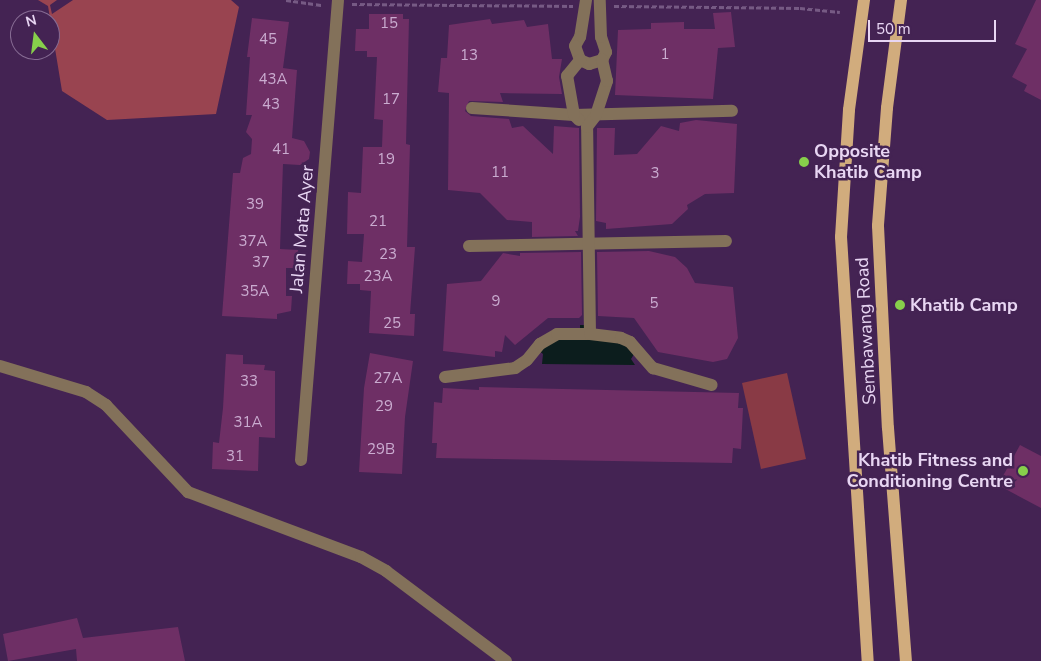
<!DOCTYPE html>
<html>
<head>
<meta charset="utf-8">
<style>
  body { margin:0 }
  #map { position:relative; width:1041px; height:661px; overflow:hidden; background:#442353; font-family:"Nunito Sans",sans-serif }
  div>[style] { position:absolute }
  .green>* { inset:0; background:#893a45 }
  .forest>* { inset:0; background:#994450 }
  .water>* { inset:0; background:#0c1d1d }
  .building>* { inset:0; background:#6e2f65 }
  .path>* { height:3px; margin-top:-1.5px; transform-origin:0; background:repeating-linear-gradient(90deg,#765a84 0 5px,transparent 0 7.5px) }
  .minor>* { height:12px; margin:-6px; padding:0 6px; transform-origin:6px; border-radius:6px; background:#83715a }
  .major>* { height:12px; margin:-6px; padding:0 6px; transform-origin:6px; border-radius:6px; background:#d1ac7d }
  .dots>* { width:14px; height:14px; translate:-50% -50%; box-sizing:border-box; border:2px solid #442353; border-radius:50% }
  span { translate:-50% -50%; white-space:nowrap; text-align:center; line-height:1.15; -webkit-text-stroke:5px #442353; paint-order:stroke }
  .number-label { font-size:15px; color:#caacd0 }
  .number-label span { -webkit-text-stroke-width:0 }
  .poi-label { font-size:18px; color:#e8d6f3; font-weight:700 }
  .left { translate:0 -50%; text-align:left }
  .right { translate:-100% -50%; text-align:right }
  .street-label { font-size:18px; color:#e8d6f3 }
  .north { position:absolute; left:10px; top:10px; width:50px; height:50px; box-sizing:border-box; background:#442353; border:1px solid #866b93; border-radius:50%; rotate:345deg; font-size:14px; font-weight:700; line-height:20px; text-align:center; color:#e8d6f3 }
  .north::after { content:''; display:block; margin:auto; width:18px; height:22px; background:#87cf4b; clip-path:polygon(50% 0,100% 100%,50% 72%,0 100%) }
  .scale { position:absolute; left:868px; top:20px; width:128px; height:22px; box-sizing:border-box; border:2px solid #e8d6f3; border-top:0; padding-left:6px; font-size:15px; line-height:18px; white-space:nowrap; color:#e8d6f3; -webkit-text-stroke:4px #442353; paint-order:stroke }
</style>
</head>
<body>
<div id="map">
  <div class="green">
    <div style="clip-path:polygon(787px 373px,806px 459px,761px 469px,742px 383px)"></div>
  </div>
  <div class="forest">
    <div style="clip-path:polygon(38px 0,57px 0,50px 5px,52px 14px,73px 0,231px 0,239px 7px,216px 114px,107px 120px,62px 91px,48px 6px)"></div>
  </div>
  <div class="water">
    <div style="clip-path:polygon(580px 325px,595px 325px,595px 339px,614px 334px,636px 351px,631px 359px,635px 365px,542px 364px,543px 354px,538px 350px,548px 340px,580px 339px)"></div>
  </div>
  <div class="building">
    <div style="clip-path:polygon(1036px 0,1041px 0,1041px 100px,1024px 91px,1027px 85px,1012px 77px,1027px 49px,1015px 44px)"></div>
    <div style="clip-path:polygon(731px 12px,735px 47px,718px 48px,713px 99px,615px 95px,618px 30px,651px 29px,651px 23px,684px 22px,684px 29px,715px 29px,713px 13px)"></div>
    <div style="clip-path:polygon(369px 14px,403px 14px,403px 19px,409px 19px,406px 144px,410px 145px,407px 247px,415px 247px,410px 314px,415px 314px,414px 336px,369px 333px,371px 291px,360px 290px,360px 284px,347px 284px,348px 261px,362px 262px,364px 234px,347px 234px,348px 192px,361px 193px,363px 147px,382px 147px,383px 120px,374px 119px,377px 57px,367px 57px,367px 51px,355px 51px,356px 29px,369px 29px)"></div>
    <div style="clip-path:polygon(252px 18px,289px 22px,283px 68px,297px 70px,292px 138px,304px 141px,310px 152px,309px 159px,300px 165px,283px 164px,280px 249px,298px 250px,297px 268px,286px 268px,286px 296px,292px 296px,291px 311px,277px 314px,277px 319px,222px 316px,233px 173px,240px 173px,243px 158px,251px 154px,252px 139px,246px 132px,252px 115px,246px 115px,250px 57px,247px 57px)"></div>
    <div style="clip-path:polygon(490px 19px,492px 24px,524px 20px,527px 27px,548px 24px,552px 59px,562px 59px,559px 77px,562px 94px,500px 93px,503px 102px,469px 101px,465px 111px,471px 116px,509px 119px,512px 128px,523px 126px,553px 154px,554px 126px,579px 128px,580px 217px,578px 231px,575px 231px,578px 236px,532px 237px,532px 222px,507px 220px,480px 193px,448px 190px,449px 93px,438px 92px,441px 58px,447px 58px,449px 25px)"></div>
    <div style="clip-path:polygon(696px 120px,737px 124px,734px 193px,705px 194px,687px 205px,688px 209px,672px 224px,606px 229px,606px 223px,596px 221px,597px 128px,615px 128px,614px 155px,637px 154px,661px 126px,679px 131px,680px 123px)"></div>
    <div style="clip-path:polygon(649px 251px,675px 257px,687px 268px,695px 283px,733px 287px,738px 338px,727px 359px,713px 362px,658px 352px,634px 318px,598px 316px,597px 252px)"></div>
    <div style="clip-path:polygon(581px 252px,582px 315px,579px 318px,548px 318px,515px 345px,505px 335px,502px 352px,495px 351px,495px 357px,443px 351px,447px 284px,481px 281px,503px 253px,520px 256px,520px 253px)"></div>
    <div style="clip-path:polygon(370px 353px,413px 361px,405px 417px,402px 474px,359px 472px,364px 388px)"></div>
    <div style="clip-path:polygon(226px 354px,243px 355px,243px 364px,265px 365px,264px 370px,275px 371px,275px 438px,259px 437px,258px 471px,212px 469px,213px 442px,219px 443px,223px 408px)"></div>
    <div style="clip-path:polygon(479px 387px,739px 393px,738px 408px,743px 408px,741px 449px,733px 448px,732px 463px,436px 458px,437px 443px,432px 443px,434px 402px,442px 403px,443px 388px,479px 390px)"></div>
    <div style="clip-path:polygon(1020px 445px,1041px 456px,1041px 508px,998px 485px)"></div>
    <div style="clip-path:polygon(77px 618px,83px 638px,178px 627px,185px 661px,77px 661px,76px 649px,8px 661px,3px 634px)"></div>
  </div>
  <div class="path">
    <div style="left:286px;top:0;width:37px;rotate:8deg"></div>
    <div style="left:352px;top:4px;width:221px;rotate:0.5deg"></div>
    <div style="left:614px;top:6px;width:186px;rotate:0.6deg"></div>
    <div style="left:800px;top:8px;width:40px;rotate:5.7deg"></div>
  </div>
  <div class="minor">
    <div style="left:586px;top:0;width:37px;rotate:99deg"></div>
    <div style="left:580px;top:37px;width:10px;rotate:119deg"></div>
    <div style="left:575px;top:46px;width:15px;rotate:70deg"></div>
    <div style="left:580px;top:60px;width:10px;rotate:24deg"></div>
    <div style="left:589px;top:64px;width:14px;rotate:-17deg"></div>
    <div style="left:602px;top:60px;width:9px;rotate:-63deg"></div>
    <div style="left:606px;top:52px;width:16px;rotate:-108deg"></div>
    <div style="left:601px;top:37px;width:37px;rotate:-92deg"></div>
    <div style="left:472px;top:108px;width:102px;rotate:3.9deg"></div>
    <div style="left:574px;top:115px;width:158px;rotate:-1.5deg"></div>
    <div style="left:579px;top:120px;width:7px;rotate:-135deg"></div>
    <div style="left:574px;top:115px;width:40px;rotate:-100deg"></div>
    <div style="left:567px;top:76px;width:21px;rotate:-51deg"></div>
    <div style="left:469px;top:246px;width:257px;rotate:-1.1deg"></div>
    <div style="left:590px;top:334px;width:207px;rotate:-90.8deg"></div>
    <div style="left:587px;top:127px;width:15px;rotate:-53deg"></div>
    <div style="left:596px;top:115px;width:36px;rotate:-72deg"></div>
    <div style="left:607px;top:81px;width:22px;rotate:-103deg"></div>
    <div style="left:0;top:366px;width:90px;rotate:16.8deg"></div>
    <div style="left:86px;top:392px;width:24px;rotate:33deg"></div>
    <div style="left:106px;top:405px;width:120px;rotate:46.7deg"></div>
    <div style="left:188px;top:492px;width:185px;rotate:20.6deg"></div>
    <div style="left:361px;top:557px;width:29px;rotate:29deg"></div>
    <div style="left:386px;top:571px;width:150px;rotate:36.9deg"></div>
    <div style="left:445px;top:377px;width:71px;rotate:-7.3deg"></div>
    <div style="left:515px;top:368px;width:14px;rotate:-34deg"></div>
    <div style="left:527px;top:360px;width:21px;rotate:-51deg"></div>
    <div style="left:540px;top:344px;width:20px;rotate:-30deg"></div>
    <div style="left:557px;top:334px;width:33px"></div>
    <div style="left:590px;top:334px;width:31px;rotate:7deg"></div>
    <div style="left:621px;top:338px;width:10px;rotate:24deg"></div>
    <div style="left:630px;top:342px;width:35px;rotate:49deg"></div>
    <div style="left:653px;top:368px;width:61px;rotate:16.1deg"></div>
    <div style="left:301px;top:460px;width:461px;rotate:-85.4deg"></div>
  </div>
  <div class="major">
    <div style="left:864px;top:0;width:111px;rotate:97.8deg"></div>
    <div style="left:849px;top:110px;width:127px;rotate:93.6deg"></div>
    <div style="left:841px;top:237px;width:425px;rotate:86.4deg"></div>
    <div style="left:901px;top:0;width:109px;rotate:97.4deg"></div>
    <div style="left:887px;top:108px;width:118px;rotate:94.4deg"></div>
    <div style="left:878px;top:226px;width:202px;rotate:87.2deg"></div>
    <div style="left:888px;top:428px;width:234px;rotate:85.6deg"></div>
  </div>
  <div class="dots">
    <div style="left:804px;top:162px;background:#87cf4b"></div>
    <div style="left:900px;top:305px;background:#87cf4b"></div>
    <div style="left:1023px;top:471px;background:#87cf4b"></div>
  </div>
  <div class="number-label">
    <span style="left:389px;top:24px">15</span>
    <span style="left:268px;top:40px">45</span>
    <span style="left:665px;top:55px">1</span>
    <span style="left:469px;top:56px">13</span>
    <span style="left:273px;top:80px">43A</span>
    <span style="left:391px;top:100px">17</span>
    <span style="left:271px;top:105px">43</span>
    <span style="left:281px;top:150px">41</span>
    <span style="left:386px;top:160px">19</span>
    <span style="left:500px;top:173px">11</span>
    <span style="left:655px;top:174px">3</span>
    <span style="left:255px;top:205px">39</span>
    <span style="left:378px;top:222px">21</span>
    <span style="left:253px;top:242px">37A</span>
    <span style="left:388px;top:255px">23</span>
    <span style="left:261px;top:263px">37</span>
    <span style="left:378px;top:277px">23A</span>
    <span style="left:255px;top:292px">35A</span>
    <span style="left:496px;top:302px">9</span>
    <span style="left:654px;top:304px">5</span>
    <span style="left:392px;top:324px">25</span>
    <span style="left:388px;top:379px">27A</span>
    <span style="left:249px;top:382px">33</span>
    <span style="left:384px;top:407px">29</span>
    <span style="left:248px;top:423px">31A</span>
    <span style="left:381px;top:450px">29B</span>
    <span style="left:235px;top:457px">31</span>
  </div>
  <div class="poi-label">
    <span class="left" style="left:814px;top:162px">Opposite<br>Khatib Camp</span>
    <span class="left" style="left:910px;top:305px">Khatib Camp</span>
    <span class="right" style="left:1013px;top:471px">Khatib Fitness and<br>Conditioning Centre</span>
  </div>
  <div class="street-label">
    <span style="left:302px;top:229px;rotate:-85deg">Jalan Mata Ayer</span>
    <span style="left:866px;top:331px;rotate:-93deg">Sembawang Road</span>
  </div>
  <div class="north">N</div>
  <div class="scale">50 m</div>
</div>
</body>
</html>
